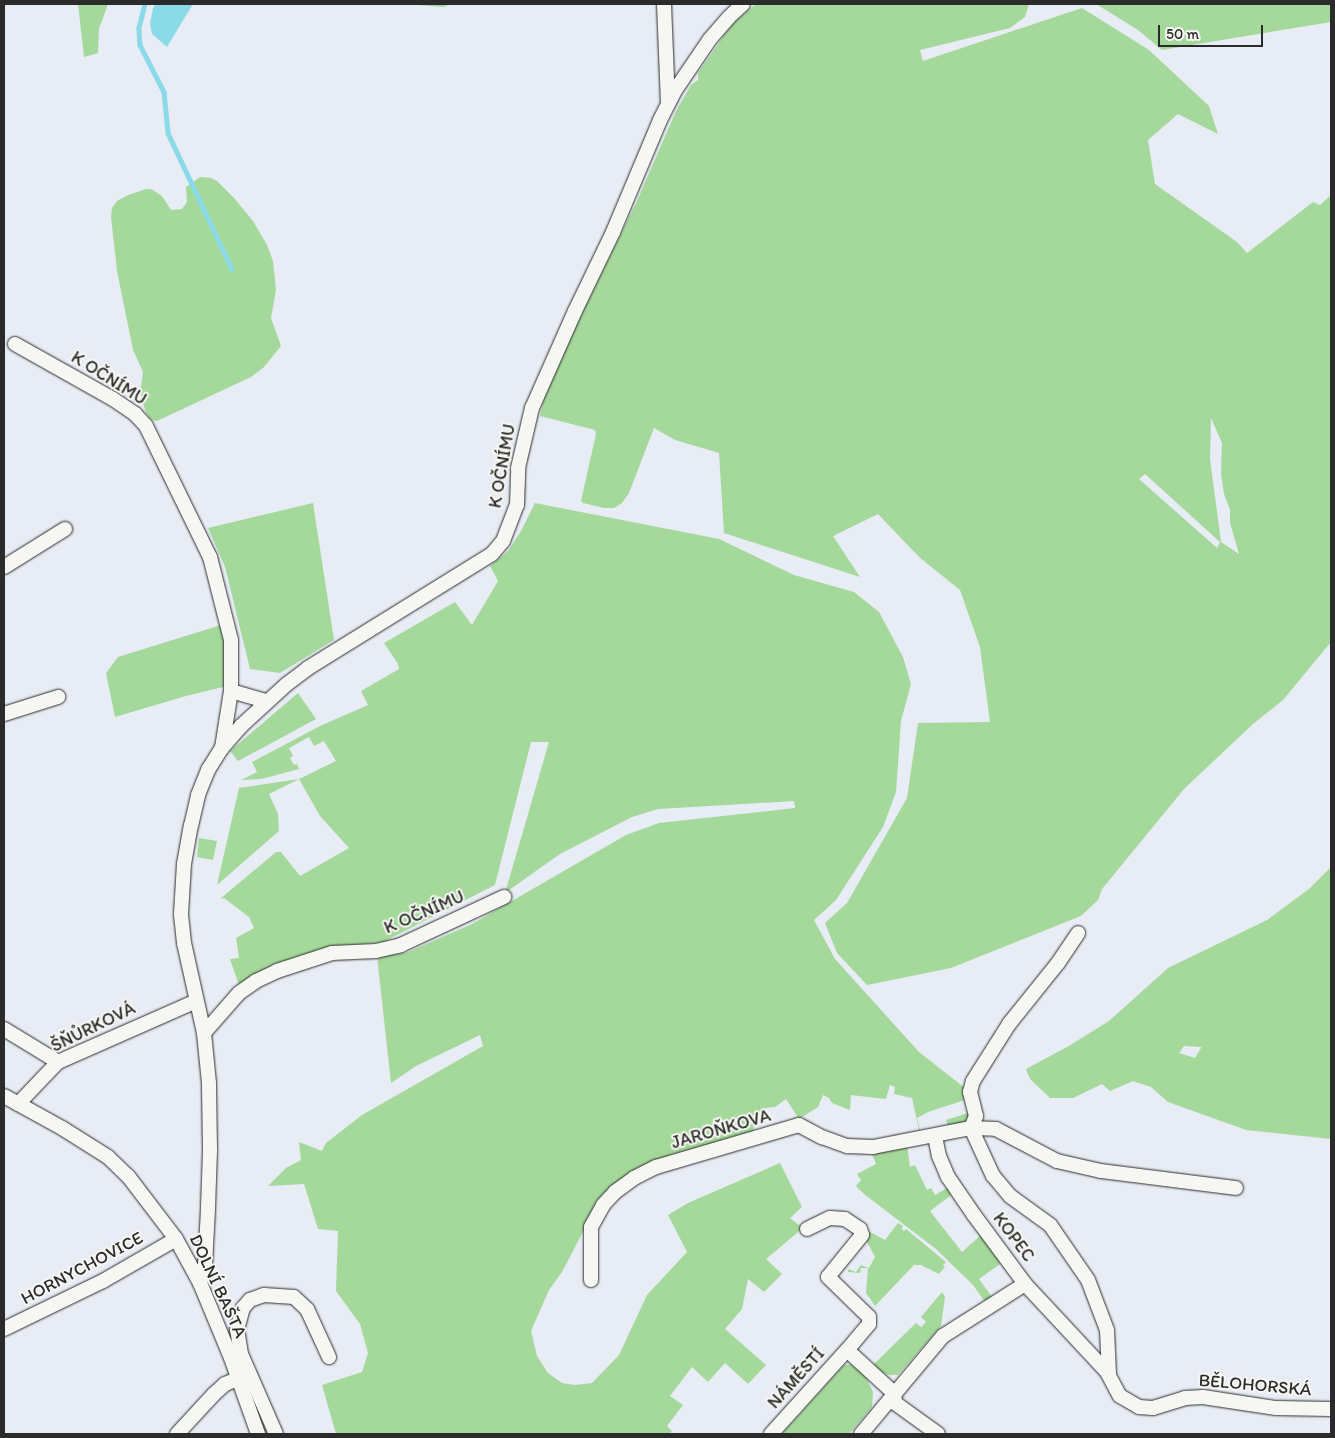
<!DOCTYPE html>
<meta charset="utf-8">
<style>
body{margin:0}
#map{position:relative;width:1335px;height:1438px;overflow:hidden;background:#e7ecf5;font-family:Itim,sans-serif}
div>[style]{position:absolute}
[style*='--x']{left:calc(var(--x)*1px);top:calc(var(--y)*1px);width:calc(var(--w)*1px);rotate:calc(var(--a)*1deg)}
.green>*{inset:0;background:#a5d99b}
.water>*{inset:0;background:#8bdae7}
.stream>*{height:4.5px;margin:-2.25px;padding:0 2.25px;transform-origin:2.25px;border-radius:2.25px;background:#8bdae7}
.roads{filter:drop-shadow(0 0 1px #2b2b2b) drop-shadow(0 0 1px #2b2b2b)}
.street>*{height:14px;margin:-7px;padding:0 7px;transform-origin:7px;border-radius:7px;background:#f6f6f2}
span{translate:-50% -50%;white-space:nowrap;text-align:center;line-height:1.15;-webkit-text-stroke:4px #f6f6f2;paint-order:stroke}
.street-label{font-size:18px;color:#2b2b2b}
.frame{position:absolute;inset:0;border:5px solid #2b2b2b;pointer-events:none}
.scale{position:absolute;left:1158px;top:25px;width:105px;height:22px;box-sizing:border-box;border:2px solid #2b2b2b;border-top:0;padding-left:6px;font-size:15px;line-height:18px;white-space:nowrap;color:#2b2b2b;-webkit-text-stroke:4px #f6f6f2;paint-order:stroke}
</style>
<div id="map">
<div class="green">
<i style="clip-path:polygon(78px 4px,108px 4px,99px 29px,98px 53px,84px 57px)"></i>
<i style="clip-path:polygon(403px 4px,450px 4px,444px 7px)"></i>
<i style="clip-path:polygon(evenodd,756px 4px,1029px 4px,1025px 17px,1010px 28px,920px 50px,923px 61px,1082px 8px,1149px 50px,1209px 106px,1218px 134px,1178px 114px,1148px 140px,1155px 184px,1237px 242px,1247px 253px,1313px 202px,1320px 205px,1331px 195px,1331px 642px,1283px 700px,1253px 724px,1184px 789px,1102px 889px,1098px 900px,1081px 916px,951px 968px,867px 985px,837px 953px,825px 923px,847px 903px,907px 798px,918px 723px,990px 722px,980px 647px,960px 590px,919px 557px,878px 514px,833px 536px,860px 577px,724px 533px,719px 453px,675px 440px,654px 428px,629px 493px,622px 503px,614px 508px,604px 508px,583px 503px,581px 501px,596px 434px,595px 430px,540px 416px,545px 394px,576px 325px,637px 201px,676px 111px,691px 85px,698px 80px,698px 73px,725px 34px,735px 21px,756px 4px,1211px 418px,1222px 443px,1221px 474px,1224px 494px,1230px 510px,1230px 523px,1239px 554px,1221px 542px,1210px 459px,1211px 418px,756px 4px,1145px 474px,1220px 542px,1217px 548px,1139px 479px,1145px 474px)"></i>
<i style="clip-path:polygon(1096px 4px,1331px 4px,1331px 22px,1162px 50px,1138px 30px)"></i>
<i style="clip-path:polygon(200px 177px,211px 178px,217px 181px,234px 198px,253px 221px,267px 245px,273px 261px,276px 290px,271px 318px,281px 346px,264px 367px,251px 377px,157px 421px,152px 420px,146px 413px,140px 393px,143px 372px,133px 350px,117px 271px,111px 217px,112px 208px,117px 201px,128px 195px,146px 189px,151px 189px,162px 196px,171px 210px,182px 209px,187px 202px,186px 187px)"></i>
<i style="clip-path:polygon(313px 503px,334px 640px,280px 673px,250px 669px,225px 567px,208px 528px)"></i>
<i style="clip-path:polygon(535px 503px,719px 539px,794px 575px,854px 592px,879px 612px,903px 657px,911px 684px,901px 721px,896px 792px,883px 827px,836px 900px,814px 920px,835px 959px,919px 1052px,970px 1092px,971px 1098px,928px 1112px,917px 1118px,921px 1134px,948px 1126px,946px 1120px,974px 1111px,973px 1123px,921px 1139px,912px 1098px,894px 1094px,895px 1087px,890px 1085px,886px 1099px,851px 1095px,850px 1110px,832px 1103px,829px 1098px,823px 1095px,818px 1107px,799px 1119px,786px 1099px,775px 1107px,766px 1108px,754px 1117px,753px 1136px,676px 1157px,598px 1203px,562px 1272px,549px 1290px,531px 1331px,537px 1356px,548px 1373px,562px 1383px,575px 1385px,592px 1383px,619px 1355px,647px 1295px,687px 1252px,668px 1215px,688px 1203px,780px 1163px,802px 1207px,790px 1218px,803px 1228px,766px 1259px,782px 1274px,764px 1292px,748px 1279px,742px 1309px,725px 1329px,766px 1365px,748px 1384px,725px 1363px,708px 1382px,692px 1367px,670px 1396px,683px 1405px,667px 1426px,672px 1431px,670px 1434px,336px 1434px,322px 1385px,362px 1372px,368px 1353px,360px 1324px,336px 1291px,338px 1231px,318px 1229px,304px 1184px,268px 1186px,286px 1168px,301px 1160px,299px 1142px,322px 1151px,326px 1143px,362px 1115px,483px 1046px,480px 1035px,416px 1066px,391px 1083px,377px 956px,406px 953px,472px 924px,626px 835px,659px 823px,795px 808px,794px 801px,658px 809px,632px 817px,560px 854px,505px 893px,549px 742px,531px 742px,495px 885px,383px 942px,327px 948px,271px 965px,239px 985px,230px 959px,239px 958px,236px 938px,254px 928px,249px 917px,224px 898px,220px 899px,276px 852px,281px 852px,300px 876px,349px 848px,320px 816px,299px 779px,269px 794px,278px 814px,279px 831px,217px 885px,239px 788px,299px 779px,336px 761px,324px 741px,314px 746px,309px 737px,289px 748px,293px 756px,290px 758px,294px 765px,297px 764px,299px 769px,261px 779px,241px 780px,257px 772px,252px 762px,320px 726px,368px 705px,361px 691px,399px 669px,398px 664px,384px 643px,455px 602px,472px 625px,498px 581px,490px 566px,508px 551px,521px 531px)"></i>
<i style="clip-path:polygon(221px 625px,224px 627px,227px 686px,186px 696px,115px 717px,106px 673px,118px 657px)"></i>
<i style="clip-path:polygon(298px 693px,316px 719px,238px 761px,230px 751px)"></i>
<i style="clip-path:polygon(199px 838px,217px 841px,213px 860px,197px 857px)"></i>
<i style="clip-path:polygon(evenodd,1331px 867px,1331px 1139px,1246px 1130px,1168px 1102px,1151px 1087px,1133px 1081px,1110px 1091px,1102px 1084px,1073px 1098px,1050px 1098px,1030px 1079px,1026px 1069px,1067px 1047px,1109px 1021px,1168px 968px,1267px 920px,1309px 889px,1331px 867px,1184px 1046px,1201px 1047px,1201px 1048px,1195px 1058px,1179px 1053px,1184px 1046px)"></i>
<i style="clip-path:polygon(907px 1145px,910px 1167px,915px 1165px,927px 1190px,931px 1188px,935px 1195px,949px 1187px,954px 1193px,930px 1211px,962px 1252px,982px 1234px,1003px 1262px,979px 1279px,992px 1297px,985px 1302px,973px 1285px,936px 1249px,864px 1194px,856px 1186px,861px 1180px,857px 1174px,876px 1164px,870px 1149px)"></i>
<i style="clip-path:polygon(898px 1223px,903px 1226px,902px 1229px,904px 1231px,906px 1229px,946px 1262px,943px 1265px,945px 1267px,939px 1274px,921px 1265px,914px 1265px,875px 1306px,866px 1293px,868px 1268px,861px 1268px,860px 1273px,848px 1272px,848px 1269px,856px 1272px,861px 1265px,869px 1268px,875px 1257px,864px 1236px,870px 1232px,885px 1240px)"></i>
<i style="clip-path:polygon(942px 1292px,945px 1297px,941px 1326px,898px 1375px,889px 1375px,877px 1370px,874px 1367px,875px 1363px,916px 1323px,921px 1327px,926px 1322px,921px 1317px)"></i>
<i style="clip-path:polygon(851px 1364px,866px 1377px,873px 1392px,872px 1407px,849px 1434px,782px 1434px,844px 1365px)"></i>
</div>
<div class="water">
<i style="clip-path:polygon(156px 4px,193px 4px,167px 47px,152px 34px,150px 24px,153px 8px)"></i>
</div>
<div class="stream">
<i style="--x:145;--y:4;--w:25;--a:104"></i>
<i style="--x:139;--y:28;--w:17;--a:87"></i>
<i style="--x:140;--y:45;--w:53;--a:62.9"></i>
<i style="--x:164;--y:92;--w:41;--a:84.4"></i>
<i style="--x:168;--y:133;--w:150;--a:64.8"></i>
</div>
<div class="roads">
<div class="street">
<i style="--x:664;--y:4;--w:99;--a:87.7"></i>
<i style="--x:15;--y:344;--w:112;--a:29.3"></i>
<i style="--x:113;--y:399;--w:27;--a:34"></i>
<i style="--x:135;--y:414;--w:16;--a:47"></i>
<i style="--x:146;--y:426;--w:146;--a:64"></i>
<i style="--x:210;--y:557;--w:86;--a:75.8"></i>
<i style="--x:231;--y:640;--w:51;--a:90"></i>
<i style="--x:231;--y:691;--w:58;--a:99"></i>
<i style="--x:4;--y:567;--w:72;--a:-31.9"></i>
<i style="--x:231;--y:691;--w:36;--a:16"></i>
<i style="--x:4;--y:714;--w:57;--a:-17.5"></i>
<i style="--x:4;--y:1029;--w:63;--a:31.4"></i>
<i style="--x:204;--y:1033;--w:53;--a:-48.8"></i>
<i style="--x:239;--y:993;--w:21;--a:-35"></i>
<i style="--x:256;--y:981;--w:23;--a:-25"></i>
<i style="--x:277;--y:971;--w:58;--a:-18.1"></i>
<i style="--x:332;--y:953;--w:44;--a:-2.6"></i>
<i style="--x:376;--y:951;--w:26;--a:-13"></i>
<i style="--x:401;--y:945;--w:114;--a:-25"></i>
<i style="--x:4;--y:1096;--w:66;--a:28.9"></i>
<i style="--x:62;--y:1128;--w:54;--a:32.2"></i>
<i style="--x:108;--y:1157;--w:28;--a:44"></i>
<i style="--x:128;--y:1176;--w:79;--a:52.7"></i>
<i style="--x:176;--y:1239;--w:50;--a:61.4"></i>
<i style="--x:200;--y:1283;--w:81;--a:67.5"></i>
<i style="--x:231;--y:1358;--w:81;--a:70.4"></i>
<i style="--x:18;--y:1104;--w:58;--a:-46.4"></i>
<i style="--x:58;--y:1062;--w:151;--a:-23.8"></i>
<i style="--x:935;--y:1136;--w:20;--a:79"></i>
<i style="--x:939;--y:1156;--w:23;--a:67"></i>
<i style="--x:948;--y:1177;--w:46;--a:55.6"></i>
<i style="--x:974;--y:1215;--w:86;--a:53.5"></i>
<i style="--x:1025;--y:1284;--w:120;--a:47"></i>
<i style="--x:1107;--y:1372;--w:27;--a:62"></i>
<i style="--x:1120;--y:1396;--w:22;--a:30"></i>
<i style="--x:1139;--y:1407;--w:14;--a:4"></i>
<i style="--x:1153;--y:1408;--w:34;--a:-17"></i>
<i style="--x:1185;--y:1398;--w:18;--a:-3"></i>
<i style="--x:1203;--y:1397;--w:74;--a:8.6"></i>
<i style="--x:1276;--y:1408;--w:55;--a:1"></i>
<i style="--x:807;--y:1229;--w:25;--a:-26"></i>
<i style="--x:830;--y:1218;--w:15;--a:4"></i>
<i style="--x:845;--y:1219;--w:18;--a:34"></i>
<i style="--x:860;--y:1229;--w:6;--a:72"></i>
<i style="--x:862;--y:1235;--w:54;--a:129"></i>
<i style="--x:828;--y:1277;--w:57;--a:44.3"></i>
<i style="--x:869;--y:1317;--w:7;--a:90"></i>
<i style="--x:869;--y:1324;--w:34;--a:130"></i>
<i style="--x:591;--y:1280;--w:53;--a:-90"></i>
<i style="--x:591;--y:1227;--w:25;--a:-61"></i>
<i style="--x:603;--y:1205;--w:18;--a:-47"></i>
<i style="--x:615;--y:1192;--w:24;--a:-36"></i>
<i style="--x:634;--y:1178;--w:25;--a:-27"></i>
<i style="--x:656;--y:1167;--w:149;--a:-16.4"></i>
<i style="--x:799;--y:1125;--w:26;--a:28"></i>
<i style="--x:822;--y:1137;--w:27;--a:20"></i>
<i style="--x:847;--y:1146;--w:26;--a:2"></i>
<i style="--x:873;--y:1147;--w:100;--a:-11"></i>
<i style="--x:971;--y:1128;--w:13;--a:-67"></i>
<i style="--x:976;--y:1116;--w:25;--a:-104"></i>
<i style="--x:970;--y:1092;--w:11;--a:-75"></i>
<i style="--x:973;--y:1081;--w:67;--a:-57.7"></i>
<i style="--x:1009;--y:1024;--w:78;--a:-51.2"></i>
<i style="--x:1058;--y:963;--w:36;--a:-56"></i>
<i style="--x:200;--y:1283;--w:18;--a:-74"></i>
<i style="--x:205;--y:1266;--w:58;--a:-87"></i>
<i style="--x:208;--y:1208;--w:58;--a:-88"></i>
<i style="--x:210;--y:1150;--w:67;--a:-90.9"></i>
<i style="--x:209;--y:1083;--w:50;--a:-95.7"></i>
<i style="--x:204;--y:1033;--w:92;--a:-102.5"></i>
<i style="--x:184;--y:943;--w:29;--a:-96"></i>
<i style="--x:181;--y:914;--w:50;--a:-86.6"></i>
<i style="--x:184;--y:864;--w:39;--a:-80"></i>
<i style="--x:191;--y:826;--w:32;--a:-77"></i>
<i style="--x:198;--y:795;--w:27;--a:-68"></i>
<i style="--x:208;--y:770;--w:26;--a:-58"></i>
<i style="--x:222;--y:748;--w:29;--a:-49"></i>
<i style="--x:241;--y:726;--w:62;--a:-42.4"></i>
<i style="--x:287;--y:684;--w:26;--a:-37"></i>
<i style="--x:308;--y:668;--w:216;--a:-31.8"></i>
<i style="--x:492;--y:554;--w:17;--a:-50"></i>
<i style="--x:503;--y:541;--w:39;--a:-69"></i>
<i style="--x:517;--y:505;--w:37;--a:-88"></i>
<i style="--x:518;--y:468;--w:62;--a:-76.9"></i>
<i style="--x:532;--y:408;--w:106;--a:-66.1"></i>
<i style="--x:575;--y:311;--w:88;--a:-64.3"></i>
<i style="--x:613;--y:232;--w:121;--a:-67.2"></i>
<i style="--x:660;--y:120;--w:35;--a:-63"></i>
<i style="--x:676;--y:89;--w:60;--a:-55.8"></i>
<i style="--x:710;--y:39;--w:29;--a:-49"></i>
<i style="--x:729;--y:17;--w:19;--a:-43"></i>
<i style="--x:4;--y:1329;--w:110;--a:-25.9"></i>
<i style="--x:103;--y:1281;--w:84;--a:-29.9"></i>
<i style="--x:1109;--y:1374;--w:44;--a:-92.6"></i>
<i style="--x:1107;--y:1330;--w:53;--a:-110.8"></i>
<i style="--x:1088;--y:1280;--w:67;--a:-124.6"></i>
<i style="--x:1050;--y:1225;--w:49;--a:-144.1"></i>
<i style="--x:1010;--y:1196;--w:26;--a:-130"></i>
<i style="--x:993;--y:1176;--w:53;--a:-114.6"></i>
<i style="--x:971;--y:1128;--w:25;--a:2"></i>
<i style="--x:996;--y:1129;--w:69;--a:27.7"></i>
<i style="--x:1057;--y:1161;--w:45;--a:12.8"></i>
<i style="--x:1101;--y:1171;--w:136;--a:7.2"></i>
<i style="--x:177;--y:1434;--w:54;--a:-47.2"></i>
<i style="--x:214;--y:1394;--w:15;--a:-42"></i>
<i style="--x:225;--y:1384;--w:16;--a:-22"></i>
<i style="--x:276;--y:1434;--w:87;--a:-113.6"></i>
<i style="--x:241;--y:1354;--w:24;--a:-99"></i>
<i style="--x:237;--y:1330;--w:23;--a:-75"></i>
<i style="--x:243;--y:1308;--w:11;--a:-49"></i>
<i style="--x:250;--y:1300;--w:15;--a:-20"></i>
<i style="--x:264;--y:1295;--w:30;--a:4"></i>
<i style="--x:294;--y:1297;--w:18;--a:43"></i>
<i style="--x:307;--y:1309;--w:53;--a:65.4"></i>
<i style="--x:771;--y:1434;--w:113;--a:-47.9"></i>
<i style="--x:847;--y:1350;--w:64;--a:42.5"></i>
<i style="--x:894;--y:1393;--w:10;--a:84"></i>
<i style="--x:895;--y:1403;--w:53;--a:35.8"></i>
<i style="--x:861;--y:1434;--w:128;--a:-50.1"></i>
<i style="--x:943;--y:1336;--w:97;--a:-32.4"></i>
</div>
</div>
<div class="street-label">
<span style="left:109px;top:378px;rotate:32deg">K OČNÍMU</span>
<span style="left:502px;top:466px;rotate:-80deg">K OČNÍMU</span>
<span style="left:424px;top:912px;rotate:-23deg">K OČNÍMU</span>
<span style="left:93px;top:1027px;rotate:-26deg">ŠŇŮRKOVÁ</span>
<span style="left:721px;top:1129px;rotate:-16deg">JAROŇKOVA</span>
<span style="left:1014px;top:1237px;rotate:53deg">KOPEC</span>
<span style="left:82px;top:1268px;rotate:-28deg">HORNYCHOVICE</span>
<span style="left:218px;top:1286px;rotate:65deg">DOLNÍ BAŠTA</span>
<span style="left:796px;top:1378px;rotate:-48deg">NÁMĚSTÍ</span>
<span style="left:1255px;top:1385px;rotate:5deg">BĚLOHORSKÁ</span>
</div>
<div class="frame"></div>
<div class="scale">50 m</div>
</div>
